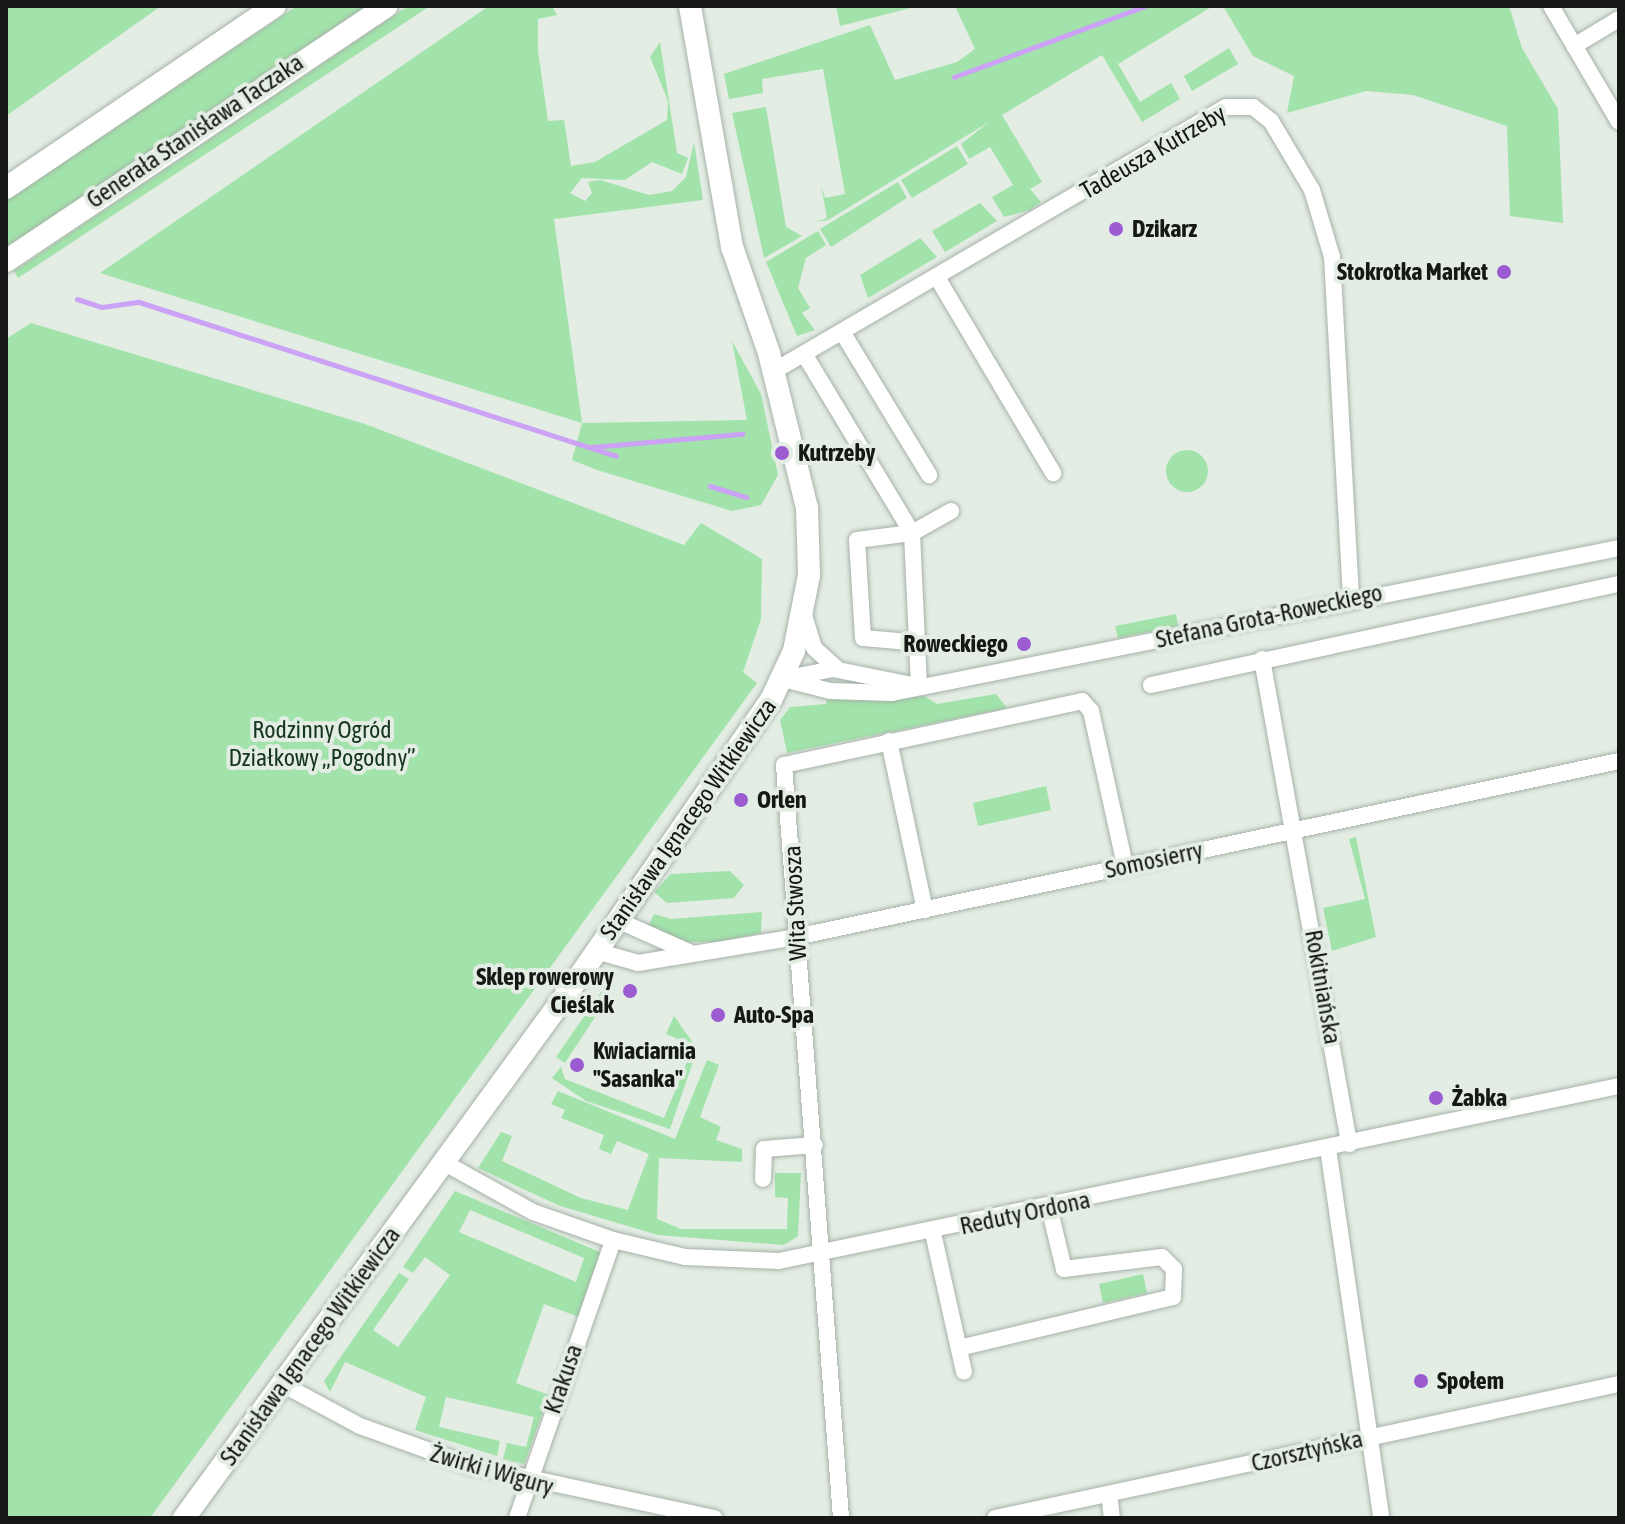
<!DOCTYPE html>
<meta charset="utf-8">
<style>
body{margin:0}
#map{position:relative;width:1625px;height:1524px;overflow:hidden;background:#e3ede4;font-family:"Asap Condensed",sans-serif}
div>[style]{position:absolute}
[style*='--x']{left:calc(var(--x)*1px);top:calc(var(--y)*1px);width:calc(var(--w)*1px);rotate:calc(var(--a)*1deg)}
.green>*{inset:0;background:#a1e3aa}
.round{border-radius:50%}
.stream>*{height:5px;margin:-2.5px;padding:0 2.5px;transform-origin:2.5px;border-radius:2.5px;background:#cba2f5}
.roads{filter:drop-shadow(0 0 2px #a7b1a8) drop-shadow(0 0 2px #a7b1a8)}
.street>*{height:16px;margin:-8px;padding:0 8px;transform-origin:8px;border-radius:8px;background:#fff}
.secondary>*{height:22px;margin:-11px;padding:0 11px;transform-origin:11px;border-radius:11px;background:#fff}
.dots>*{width:22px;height:22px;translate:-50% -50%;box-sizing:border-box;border:4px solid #e3ede4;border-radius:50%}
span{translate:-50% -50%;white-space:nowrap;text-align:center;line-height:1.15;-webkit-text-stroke:8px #e3ede4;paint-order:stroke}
.street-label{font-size:24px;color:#151815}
.poi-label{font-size:24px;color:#151815;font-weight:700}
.left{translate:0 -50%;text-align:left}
.right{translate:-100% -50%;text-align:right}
.park-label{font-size:24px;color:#15361c}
.frame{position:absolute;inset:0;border:8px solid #151815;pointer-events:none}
</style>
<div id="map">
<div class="green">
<i style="clip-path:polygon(6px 6px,161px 6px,6px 116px)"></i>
<i style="clip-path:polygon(297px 6px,371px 6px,6px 251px,6px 201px)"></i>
<i style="clip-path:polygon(408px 6px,430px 6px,18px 278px,14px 271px)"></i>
<i style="clip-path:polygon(489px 6px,552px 6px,557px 15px,538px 19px,538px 51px,548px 121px,564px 120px,571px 166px,595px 162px,667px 120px,668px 101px,650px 57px,660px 42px,677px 153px,688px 158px,682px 174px,652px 162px,625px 180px,582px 178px,570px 193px,585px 201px,592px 193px,588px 182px,600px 180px,649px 195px,672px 191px,686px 177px,694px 142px,703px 200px,554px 219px,582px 423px,747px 420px,732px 341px,761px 394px,778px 475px,761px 505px,732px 511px,597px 470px,572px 460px,582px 423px,100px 273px)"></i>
<i style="clip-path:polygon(836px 6px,918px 6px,840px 26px)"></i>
<i style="clip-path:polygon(955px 6px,1213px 6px,1118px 64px,1140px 102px,1171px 83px,1180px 99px,1142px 122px,1102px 55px,1002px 115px,1042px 182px,1030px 189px,1041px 202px,1030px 210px,1004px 217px,992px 197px,1013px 185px,990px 147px,969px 159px,961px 144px,989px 122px,828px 220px,814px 222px,827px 218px,821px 185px,825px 198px,845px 194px,823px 69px,762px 79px,763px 93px,729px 99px,724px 74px,870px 25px,895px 80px,957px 62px,975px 49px)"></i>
<i style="clip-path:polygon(1223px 6px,1509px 6px,1522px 48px,1558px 109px,1563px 223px,1510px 216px,1507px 126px,1413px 95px,1366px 91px,1287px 113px,1294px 76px,1253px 56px)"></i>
<i style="clip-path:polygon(1229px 48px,1238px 64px,1192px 91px,1184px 76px)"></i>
<i style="clip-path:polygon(766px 107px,786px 227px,802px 236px,764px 258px,732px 113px)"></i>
<i style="clip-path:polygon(957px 146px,968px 164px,912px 198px,901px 180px)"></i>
<i style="clip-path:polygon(898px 182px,907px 198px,831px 247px,820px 229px)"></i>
<i style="clip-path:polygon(980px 203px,997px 221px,945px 252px,932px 231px)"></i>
<i style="clip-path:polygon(818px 231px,826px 245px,806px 258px,798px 288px,810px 308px,802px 313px,815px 330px,797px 336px,766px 262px)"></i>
<i style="clip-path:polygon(920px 238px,937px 257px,868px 298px,860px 275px)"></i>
<i style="clip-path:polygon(31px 323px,365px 424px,684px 545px,701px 523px,762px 559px,761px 619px,743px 672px,757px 683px,150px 1518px,6px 1518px,6px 339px)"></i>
<i class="round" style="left:1166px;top:450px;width:42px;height:42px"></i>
<i style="clip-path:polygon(1176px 614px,1178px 626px,1118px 638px,1115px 626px)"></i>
<i style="clip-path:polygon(996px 694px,1007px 708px,787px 753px,780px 720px,790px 707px,826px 704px,827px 696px,880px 701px,924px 696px,937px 704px)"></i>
<i style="clip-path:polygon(1046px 786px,1051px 810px,978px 826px,973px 803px)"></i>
<i style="clip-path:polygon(1356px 837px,1376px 937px,1332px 951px,1323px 908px,1365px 899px,1349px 839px)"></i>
<i style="clip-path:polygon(730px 871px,744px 885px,734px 898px,667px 903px,654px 892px,671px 874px)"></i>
<i style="clip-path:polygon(762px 912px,761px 933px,718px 942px,684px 942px,648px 926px,654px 914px,671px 919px)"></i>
<i style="clip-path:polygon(616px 985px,565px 1063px,556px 1057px,601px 992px)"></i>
<i style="clip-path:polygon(674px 1016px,693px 1043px,695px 1056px,670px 1129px,586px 1101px,552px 1078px,561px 1067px,565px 1079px,664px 1118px,689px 1057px,689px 1044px,666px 1034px)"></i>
<i style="clip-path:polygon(707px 1060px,719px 1065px,700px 1117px,721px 1127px,716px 1140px,742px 1149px,742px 1162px,659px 1158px,657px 1219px,681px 1229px,787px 1229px,788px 1198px,775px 1197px,775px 1173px,801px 1173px,798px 1236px,784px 1245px,658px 1235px,560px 1206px,478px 1168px,501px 1132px,512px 1136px,502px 1161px,581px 1198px,628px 1210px,649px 1154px,617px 1141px,611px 1154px,599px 1149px,604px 1135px,561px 1118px,565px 1110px,551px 1104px,558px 1091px,675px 1139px)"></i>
<i style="clip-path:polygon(evenodd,455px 1191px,602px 1253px,579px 1317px,544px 1304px,516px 1383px,549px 1395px,524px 1464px,503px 1459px,507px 1443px,526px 1447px,534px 1417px,446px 1397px,439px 1427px,500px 1441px,497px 1456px,415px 1430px,426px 1397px,345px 1362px,330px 1392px,324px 1381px,399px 1273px,409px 1279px,373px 1330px,398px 1347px,450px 1275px,425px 1257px,413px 1273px,403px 1267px,455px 1191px,470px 1210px,584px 1258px,576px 1282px,459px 1232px,470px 1210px)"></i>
<i style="clip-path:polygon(1143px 1274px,1147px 1293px,1103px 1303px,1099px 1284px)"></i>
</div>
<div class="stream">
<i style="--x:954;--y:77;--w:204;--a:-20.4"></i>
<i style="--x:77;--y:299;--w:26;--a:18"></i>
<i style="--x:102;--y:307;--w:37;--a:-8"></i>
<i style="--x:139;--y:302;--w:501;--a:17.89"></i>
<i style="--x:592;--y:447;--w:151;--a:-5"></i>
<i style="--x:710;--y:486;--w:38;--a:17"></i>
</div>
<div class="roads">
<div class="street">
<i style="--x:1551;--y:6;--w:134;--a:59.6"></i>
<i style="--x:1574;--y:46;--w:52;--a:-31"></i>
<i style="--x:938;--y:279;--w:226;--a:59.3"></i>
<i style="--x:844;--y:335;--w:164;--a:58.7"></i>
<i style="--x:806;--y:357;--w:205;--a:58.9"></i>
<i style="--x:912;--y:533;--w:153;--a:87.4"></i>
<i style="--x:774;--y:371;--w:523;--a:-30.29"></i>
<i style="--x:1226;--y:107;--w:27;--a:0"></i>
<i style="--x:1253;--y:107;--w:23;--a:38"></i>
<i style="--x:1271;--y:121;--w:80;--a:59.3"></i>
<i style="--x:1312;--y:190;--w:70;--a:73.4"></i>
<i style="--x:1332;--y:257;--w:343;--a:86.8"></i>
<i style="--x:804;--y:615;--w:34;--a:73"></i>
<i style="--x:814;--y:648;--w:31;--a:42"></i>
<i style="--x:921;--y:643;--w:58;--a:-175.1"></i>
<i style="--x:863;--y:638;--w:98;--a:-93.5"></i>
<i style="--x:857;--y:540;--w:55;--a:-7.3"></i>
<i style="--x:912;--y:533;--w:45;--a:-29.4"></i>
<i style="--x:1262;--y:659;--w:493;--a:79.8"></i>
<i style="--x:783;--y:679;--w:49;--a:14.3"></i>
<i style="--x:830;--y:691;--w:62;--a:1.8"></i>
<i style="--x:892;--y:693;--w:741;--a:-11.28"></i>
<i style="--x:783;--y:679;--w:51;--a:-11.3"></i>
<i style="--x:833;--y:669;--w:86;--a:11.4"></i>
<i style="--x:1151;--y:685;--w:479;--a:-12.2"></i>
<i style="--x:889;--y:741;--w:173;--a:78"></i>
<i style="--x:617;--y:920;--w:79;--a:24"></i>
<i style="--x:596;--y:951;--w:44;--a:15.9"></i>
<i style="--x:638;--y:963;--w:160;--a:-9.3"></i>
<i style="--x:796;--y:937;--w:842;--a:-12.07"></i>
<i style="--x:1328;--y:1148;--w:374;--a:81.8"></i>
<i style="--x:443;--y:1162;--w:103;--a:29.1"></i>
<i style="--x:533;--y:1212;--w:85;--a:19.3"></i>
<i style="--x:613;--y:1240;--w:74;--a:13.3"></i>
<i style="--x:685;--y:1257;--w:94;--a:2.4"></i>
<i style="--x:779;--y:1261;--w:858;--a:-11.77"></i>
<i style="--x:763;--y:1179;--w:30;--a:-88"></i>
<i style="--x:764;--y:1149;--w:51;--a:-4.5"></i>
<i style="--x:933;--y:1233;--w:142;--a:77.4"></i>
<i style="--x:959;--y:1348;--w:220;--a:-13.4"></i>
<i style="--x:1173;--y:1297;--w:28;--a:-88"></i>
<i style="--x:1174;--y:1269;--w:17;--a:-135"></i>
<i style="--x:1162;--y:1257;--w:99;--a:173"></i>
<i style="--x:1064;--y:1269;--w:64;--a:-103.6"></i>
<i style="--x:282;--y:1384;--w:89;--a:28.3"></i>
<i style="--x:360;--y:1426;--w:116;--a:19.7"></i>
<i style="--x:469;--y:1465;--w:251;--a:12.2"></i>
<i style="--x:1109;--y:1494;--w:24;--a:83"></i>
<i style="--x:517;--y:1518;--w:294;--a:-70.9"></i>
<i style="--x:841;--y:1518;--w:755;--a:-94.33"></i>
<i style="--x:784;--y:765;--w:305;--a:-12.1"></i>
<i style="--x:1082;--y:701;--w:13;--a:48"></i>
<i style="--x:1091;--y:711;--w:159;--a:77.6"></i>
<i style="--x:995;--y:1518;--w:638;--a:-12.12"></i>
</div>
<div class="secondary">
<i style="--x:6;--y:188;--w:325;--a:-34.1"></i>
<i style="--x:6;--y:261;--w:458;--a:-33.8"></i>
<i style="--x:184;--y:1518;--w:673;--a:-53.88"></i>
<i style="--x:581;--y:974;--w:333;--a:-55.3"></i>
<i style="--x:771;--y:700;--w:54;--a:-64.9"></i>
<i style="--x:794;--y:651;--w:77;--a:-78.8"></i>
<i style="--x:809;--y:575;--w:67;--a:-91.7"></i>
<i style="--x:807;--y:508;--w:160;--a:-103.8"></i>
<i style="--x:769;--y:353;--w:112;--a:-109.2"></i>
<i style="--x:732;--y:247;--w:245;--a:-99.9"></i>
</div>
</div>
<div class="dots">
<i style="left:1116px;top:229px;background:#9b5cd2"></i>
<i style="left:1504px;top:272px;background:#9b5cd2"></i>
<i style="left:782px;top:453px;background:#9b5cd2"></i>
<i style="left:1024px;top:644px;background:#9b5cd2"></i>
<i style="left:741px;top:800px;background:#9b5cd2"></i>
<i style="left:630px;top:991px;background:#9b5cd2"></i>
<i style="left:718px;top:1015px;background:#9b5cd2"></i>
<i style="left:577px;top:1065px;background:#9b5cd2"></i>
<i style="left:1436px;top:1098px;background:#9b5cd2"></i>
<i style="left:1421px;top:1381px;background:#9b5cd2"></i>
</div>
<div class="street-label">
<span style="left:195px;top:131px;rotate:-34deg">Generała Stanisława Taczaka</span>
<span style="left:1153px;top:152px;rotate:-30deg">Tadeusza Kutrzeby</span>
<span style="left:1269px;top:616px;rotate:-12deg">Stefana Grota-Roweckiego</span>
<span style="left:688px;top:819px;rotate:-55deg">Stanisława Ignacego Witkiewicza</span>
<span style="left:1154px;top:860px;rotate:-12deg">Somosierry</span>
<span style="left:795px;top:903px;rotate:-93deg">Wita Stwosza</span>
<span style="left:1323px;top:987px;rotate:80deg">Rokitniańska</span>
<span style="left:1025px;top:1213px;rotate:-12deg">Reduty Ordona</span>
<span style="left:310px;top:1346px;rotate:-54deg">Stanisława Ignacego Witkiewicza</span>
<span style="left:563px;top:1379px;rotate:-71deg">Krakusa</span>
<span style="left:1307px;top:1451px;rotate:-13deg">Czorsztyńska</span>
<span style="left:492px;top:1470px;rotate:16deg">Żwirki i Wigury</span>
</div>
<div class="poi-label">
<span class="left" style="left:1132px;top:229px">Dzikarz</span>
<span class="right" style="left:1488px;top:272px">Stokrotka Market</span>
<span class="left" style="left:798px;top:453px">Kutrzeby</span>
<span class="right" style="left:1008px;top:644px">Roweckiego</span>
<span class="left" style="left:757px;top:800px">Orlen</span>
<span class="right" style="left:614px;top:991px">Sklep rowerowy<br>Cieślak</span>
<span class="left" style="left:734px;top:1015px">Auto-Spa</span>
<span class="left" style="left:593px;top:1065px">Kwiaciarnia<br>"Sasanka"</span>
<span class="left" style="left:1452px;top:1098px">Żabka</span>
<span class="left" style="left:1437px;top:1381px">Społem</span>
</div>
<div class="park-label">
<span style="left:322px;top:744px">Rodzinny Ogród<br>Działkowy „Pogodny”</span>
</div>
<div class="frame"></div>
</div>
